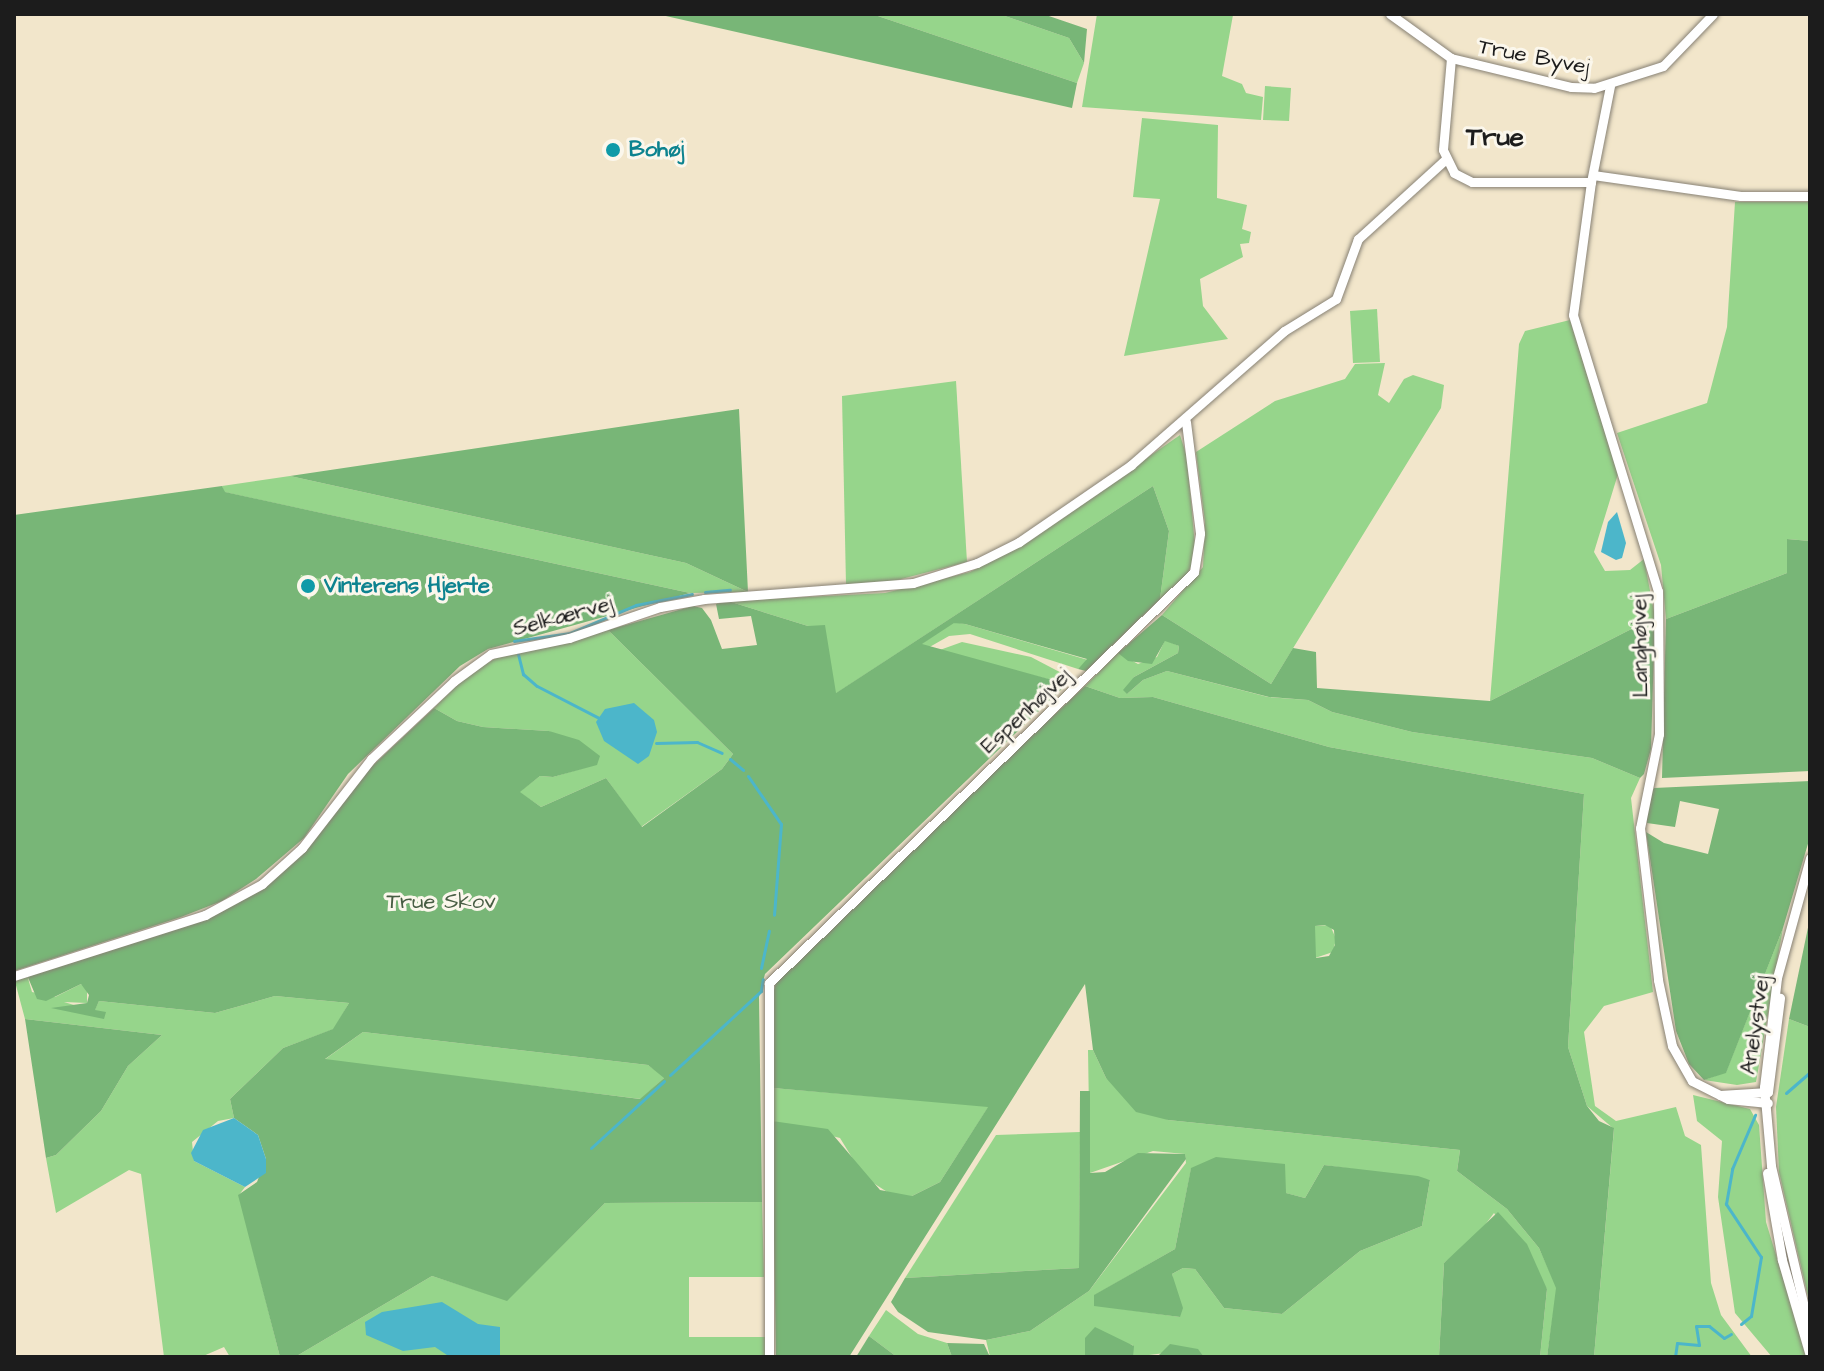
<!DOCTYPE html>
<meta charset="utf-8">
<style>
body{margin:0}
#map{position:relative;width:1824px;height:1371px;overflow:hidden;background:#f2e6cb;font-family:"Architects Daughter",sans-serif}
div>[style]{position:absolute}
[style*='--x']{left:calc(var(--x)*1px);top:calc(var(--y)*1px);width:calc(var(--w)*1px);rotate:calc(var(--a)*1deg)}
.green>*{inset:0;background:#96d58b}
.round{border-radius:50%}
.forest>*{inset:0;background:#78b677}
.water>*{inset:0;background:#4cb6ca}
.stream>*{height:3px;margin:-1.5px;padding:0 1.5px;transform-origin:1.5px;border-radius:1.5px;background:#4cb6ca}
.roads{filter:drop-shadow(0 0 2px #878174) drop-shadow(0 0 2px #878174)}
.minor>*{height:9px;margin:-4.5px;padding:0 4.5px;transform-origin:4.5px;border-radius:4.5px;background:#fff}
.dots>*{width:22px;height:22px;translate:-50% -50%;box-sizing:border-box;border:4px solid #fbf7ec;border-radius:50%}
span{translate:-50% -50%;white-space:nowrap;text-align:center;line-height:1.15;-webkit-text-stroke:6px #fbf7ec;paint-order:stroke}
.street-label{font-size:22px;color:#1c1c1c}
.culture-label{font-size:22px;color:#0d838f;font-weight:700}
.left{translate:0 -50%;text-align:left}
.park-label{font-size:22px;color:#475d43}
.quarter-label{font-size:26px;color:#1c1c1c;font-weight:700}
.frame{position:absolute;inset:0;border:16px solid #1c1c1c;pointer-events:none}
</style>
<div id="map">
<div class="green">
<i style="clip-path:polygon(872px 14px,999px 14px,1069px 38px,1084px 63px,1077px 83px)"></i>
<i style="clip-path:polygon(1097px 14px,1276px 14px,1233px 15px,1222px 76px,1242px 84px,1246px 93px,1263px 97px,1261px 120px,1082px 107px)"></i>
<i style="clip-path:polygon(1265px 86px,1291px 88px,1289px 121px,1263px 120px)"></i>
<i style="clip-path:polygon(1142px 118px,1218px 125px,1217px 198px,1247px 205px,1242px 229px,1251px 232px,1249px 243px,1240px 244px,1243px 257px,1200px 279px,1203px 306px,1228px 339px,1124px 356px,1160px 199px,1133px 197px)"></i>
<i style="clip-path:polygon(1735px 202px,1810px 202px,1810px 541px,1787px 539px,1787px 573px,1666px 619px,1661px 565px,1617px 433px,1707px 403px,1727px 327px)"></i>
<i style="clip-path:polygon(1377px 309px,1380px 362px,1353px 363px,1350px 311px)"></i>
<i style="clip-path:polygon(1570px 320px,1618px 474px,1594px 552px,1605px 571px,1630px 570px,1644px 559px,1655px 617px,1490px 701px,1519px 344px,1525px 331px)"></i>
<i style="clip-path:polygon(1385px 363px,1378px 395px,1389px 403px,1404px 379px,1413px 375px,1444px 385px,1441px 408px,1271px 684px,1162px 615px,1203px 567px,1205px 522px,1196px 452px,1275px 401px,1345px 379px,1355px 364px)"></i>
<i style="clip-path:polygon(956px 381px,967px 562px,882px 584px,846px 584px,842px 396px)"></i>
<i style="clip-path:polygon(1180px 435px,1187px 457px,1196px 557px,1187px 574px,1160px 599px,1169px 531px,1153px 486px,835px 694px,824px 626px,808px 626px,728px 601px,885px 593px,970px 572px,1019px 547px)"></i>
<i style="clip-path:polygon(290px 476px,686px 563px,748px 592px,690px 593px,224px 492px,222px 486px)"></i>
<i class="round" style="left:297px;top:573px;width:24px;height:24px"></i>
<i style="clip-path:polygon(954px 622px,965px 624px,1088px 660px,1078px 669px,970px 634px,949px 636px,926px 649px,921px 644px)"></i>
<i style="clip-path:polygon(608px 630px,733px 754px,722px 769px,641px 827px,606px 778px,541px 807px,519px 792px,540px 776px,553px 777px,597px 764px,549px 731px,483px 727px,457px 721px,434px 708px,468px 674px,500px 656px)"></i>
<i style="clip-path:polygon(1165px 640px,1179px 646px,1178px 653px,1134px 677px,1127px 694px,1143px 680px,1167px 671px,1268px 697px,1308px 700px,1332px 712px,1412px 732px,1592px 758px,1640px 778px,1631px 798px,1653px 992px,1604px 1006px,1584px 1032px,1595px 1106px,1616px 1121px,1676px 1107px,1685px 1136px,1701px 1145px,1711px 1283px,1721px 1315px,1752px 1357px,1594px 1357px,1614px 1129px,1587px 1106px,1568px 1047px,1584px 794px,1329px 747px,1153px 697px,1120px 698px,1085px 686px,1118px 653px,1138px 664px,1157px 657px)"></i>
<i style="clip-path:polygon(962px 642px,1031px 657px,1073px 679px,1067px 684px,937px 651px)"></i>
<i style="clip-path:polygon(1330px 925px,1336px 939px,1333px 952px,1315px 958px,1315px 926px)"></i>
<i style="clip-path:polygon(1783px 928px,1756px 1082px,1737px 1085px,1704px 1080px,1726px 1072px)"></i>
<i style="clip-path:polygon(27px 975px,32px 992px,55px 997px,81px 984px,87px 988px,87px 1003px,64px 1002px,94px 1011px,99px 1001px,215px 1013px,275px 996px,349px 1003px,334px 1029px,283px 1048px,230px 1099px,234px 1118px,218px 1121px,192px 1142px,194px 1161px,245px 1187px,239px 1195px,280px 1357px,230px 1357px,224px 1347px,201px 1357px,164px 1357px,141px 1174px,129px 1170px,56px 1213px,46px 1158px,56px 1155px,101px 1111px,128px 1066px,162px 1035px,25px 1019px,14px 978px)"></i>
<i style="clip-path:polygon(1789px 1019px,1810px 1027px,1810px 1305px,1779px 1172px,1776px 1107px)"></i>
<i style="clip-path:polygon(363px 1032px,648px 1065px,665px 1077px,641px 1099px,324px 1060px)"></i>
<i style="clip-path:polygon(evenodd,1088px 1050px,1093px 1050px,1106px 1078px,1168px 1120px,1460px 1150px,1457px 1171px,1507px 1209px,1539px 1248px,1557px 1288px,1547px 1357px,1540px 1357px,1547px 1289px,1494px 1213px,1476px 1237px,1444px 1263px,1439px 1357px,1204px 1357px,1197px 1349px,1133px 1357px,1133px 1345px,1085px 1338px,1085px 1357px,990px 1357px,986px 1340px,1030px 1331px,1089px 1291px,1186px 1163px,1185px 1154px,1153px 1151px,1090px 1173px,1088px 1050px,1324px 1165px,1430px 1180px,1422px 1226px,1360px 1251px,1282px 1314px,1224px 1308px,1195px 1269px,1183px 1268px,1172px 1274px,1180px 1317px,1094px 1305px,1095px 1295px,1175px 1249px,1191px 1169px,1305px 1198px,1324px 1165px)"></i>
<i style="clip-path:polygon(773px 1088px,989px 1106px,940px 1182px,912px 1196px,895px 1197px,864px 1177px,840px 1138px,772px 1121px)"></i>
<i style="clip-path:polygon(1693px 1095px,1750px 1109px,1759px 1125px,1766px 1222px,1807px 1357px,1772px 1357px,1735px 1313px,1718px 1197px,1722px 1141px,1697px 1121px)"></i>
<i style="clip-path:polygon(1080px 1132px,1079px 1268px,905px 1278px,996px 1135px)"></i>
<i style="clip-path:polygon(762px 1202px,764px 1277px,689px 1277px,689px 1337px,765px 1337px,765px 1357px,295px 1357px,432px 1276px,507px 1300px,605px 1203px)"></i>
<i style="clip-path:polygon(886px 1310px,918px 1334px,947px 1343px,952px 1357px,897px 1357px,869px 1336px)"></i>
</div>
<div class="forest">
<i style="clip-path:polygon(657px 14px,872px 14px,1077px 83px,1072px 108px)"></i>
<i style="clip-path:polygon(999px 14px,1043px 14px,1087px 29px,1084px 63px,1069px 38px)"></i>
<i style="clip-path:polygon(739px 409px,748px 592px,686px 563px,290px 476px)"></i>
<i style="clip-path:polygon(evenodd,222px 486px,225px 492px,690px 593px,488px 649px,460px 666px,348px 774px,304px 838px,256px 879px,222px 901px,181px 917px,14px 971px,14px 515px,222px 486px,301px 575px,321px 579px,309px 600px,298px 588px,301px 575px)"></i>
<i style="clip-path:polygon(evenodd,1153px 486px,1169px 531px,1160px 599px,1086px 671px,1078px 669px,1087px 659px,965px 624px,954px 623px,922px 644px,1067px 684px,765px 974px,759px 997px,762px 1202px,605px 1203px,507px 1301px,432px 1276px,295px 1357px,280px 1357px,238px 1195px,257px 1182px,266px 1159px,258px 1135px,234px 1118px,230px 1099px,283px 1048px,333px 1029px,349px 1003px,275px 996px,215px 1013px,99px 1001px,95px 1010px,106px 1012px,104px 1019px,51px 1008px,87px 1003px,89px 995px,81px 984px,46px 1001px,37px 999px,27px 975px,200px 920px,240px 901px,266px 883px,367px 771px,434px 708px,457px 721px,483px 727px,549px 731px,579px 740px,600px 756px,597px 765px,553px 777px,540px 776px,520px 792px,541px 807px,606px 778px,642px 827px,722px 769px,733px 754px,608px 630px,693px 606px,702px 608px,711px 620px,722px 649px,757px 645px,751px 616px,719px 619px,716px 604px,728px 601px,808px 626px,825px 625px,836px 693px,1153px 486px,363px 1032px,648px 1065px,664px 1078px,640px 1099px,325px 1059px,363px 1032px)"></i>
<i style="clip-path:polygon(1787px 539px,1810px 541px,1810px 771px,1662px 778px,1666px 619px,1787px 573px)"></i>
<i style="clip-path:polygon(1162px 615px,1271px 684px,1293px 648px,1316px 652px,1317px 688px,1490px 701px,1655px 617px,1651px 749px,1644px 774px,1640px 778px,1592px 758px,1412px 732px,1332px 712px,1308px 700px,1269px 697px,1167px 671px,1143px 680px,1127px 694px,1123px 690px,1134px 677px,1178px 653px,1179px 646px,1165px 641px,1152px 664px,1128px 661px,1118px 653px)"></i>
<i style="clip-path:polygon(evenodd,1085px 686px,1120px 698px,1153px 697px,1329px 747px,1584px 794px,1568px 1047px,1587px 1106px,1599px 1121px,1614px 1128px,1594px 1357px,1547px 1357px,1556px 1288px,1539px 1248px,1507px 1209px,1457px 1171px,1460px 1150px,1168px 1120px,1136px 1112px,1106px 1078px,1093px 1050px,1085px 984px,849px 1357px,776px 1357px,772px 1121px,828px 1129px,880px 1190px,912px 1196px,940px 1182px,988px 1107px,773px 1088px,773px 994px,778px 975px,1085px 686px,1325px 925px,1334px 930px,1335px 945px,1329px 956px,1316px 958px,1315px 926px,1325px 925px)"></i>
<i style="clip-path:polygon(1810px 781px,1810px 837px,1783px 928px,1726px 1073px,1704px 1080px,1689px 1064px,1676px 1031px,1646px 832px,1664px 843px,1708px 854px,1719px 809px,1680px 801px,1675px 827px,1647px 823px,1645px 804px,1654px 788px)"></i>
<i style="clip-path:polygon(1810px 918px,1810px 1027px,1789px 1019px)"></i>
<i style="clip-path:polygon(25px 1019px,162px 1035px,128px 1066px,101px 1111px,56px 1155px,46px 1158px)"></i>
<i style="clip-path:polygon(1080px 1091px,1090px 1091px,1090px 1173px,1105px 1172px,1138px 1153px,1185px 1154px,1186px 1159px,1089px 1291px,1030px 1331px,986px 1340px,928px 1332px,898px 1312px,891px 1302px,905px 1278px,1079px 1268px)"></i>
<i style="clip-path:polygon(1216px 1157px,1285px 1164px,1286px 1193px,1305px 1198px,1324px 1165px,1418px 1176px,1430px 1180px,1422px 1226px,1360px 1251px,1282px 1314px,1224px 1308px,1195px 1269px,1183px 1268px,1172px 1274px,1183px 1308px,1180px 1317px,1094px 1306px,1094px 1295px,1175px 1249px,1191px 1168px)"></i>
<i style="clip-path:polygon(1498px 1212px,1527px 1244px,1547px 1289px,1540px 1357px,1439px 1357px,1444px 1263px)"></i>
<i style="clip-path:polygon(1095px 1327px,1134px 1346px,1133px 1357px,1085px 1357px,1085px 1338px)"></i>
<i style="clip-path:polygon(869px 1336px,897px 1357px,856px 1357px)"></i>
<i style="clip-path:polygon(947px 1343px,984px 1344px,990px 1357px,952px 1357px)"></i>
<i style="clip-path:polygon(1170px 1344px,1198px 1349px,1204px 1357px,1157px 1357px)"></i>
</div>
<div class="water">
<i style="clip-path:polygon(1617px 512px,1626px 543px,1622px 558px,1616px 560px,1601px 552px,1608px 522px)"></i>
<i style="clip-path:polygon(634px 703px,654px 720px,657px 732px,649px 756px,638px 764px,604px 741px,596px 722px,605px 709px)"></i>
<i style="clip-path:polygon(234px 1118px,258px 1135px,266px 1159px,266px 1173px,245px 1187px,194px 1161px,191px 1153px,203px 1130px)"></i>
<i style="clip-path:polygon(442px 1302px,478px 1324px,500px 1327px,500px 1357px,450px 1357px,435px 1347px,403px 1351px,366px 1335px,365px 1322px,382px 1312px)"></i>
</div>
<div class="stream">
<i style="--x:705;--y:592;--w:25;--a:-5"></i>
<i style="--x:514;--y:641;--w:57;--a:-8.1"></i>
<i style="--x:570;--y:633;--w:72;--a:-23"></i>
<i style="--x:636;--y:605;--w:57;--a:-11.1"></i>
<i style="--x:518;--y:654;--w:21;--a:76"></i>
<i style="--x:523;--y:674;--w:18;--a:41"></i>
<i style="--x:537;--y:686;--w:70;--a:27.3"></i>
<i style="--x:656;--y:743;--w:41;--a:-1.4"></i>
<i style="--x:697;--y:742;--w:27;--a:24"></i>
<i style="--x:730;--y:759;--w:17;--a:40"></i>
<i style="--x:748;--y:776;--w:58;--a:55.5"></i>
<i style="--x:781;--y:824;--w:91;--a:94.4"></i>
<i style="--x:761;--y:968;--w:38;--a:-78"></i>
<i style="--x:670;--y:1075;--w:124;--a:-42.7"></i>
<i style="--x:761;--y:991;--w:12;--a:-81"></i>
<i style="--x:1786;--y:1093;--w:32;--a:-41"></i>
<i style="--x:591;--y:1148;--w:99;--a:-42.5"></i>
<i style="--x:1741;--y:1324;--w:13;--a:-39"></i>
<i style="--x:1751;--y:1316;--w:60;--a:-80.4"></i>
<i style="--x:1761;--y:1257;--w:64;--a:-123.4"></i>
<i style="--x:1726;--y:1204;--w:36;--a:-80"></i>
<i style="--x:1732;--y:1169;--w:59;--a:-66.9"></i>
<i style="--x:1675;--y:1357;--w:14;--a:-82"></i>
<i style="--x:1677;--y:1343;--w:22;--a:5"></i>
<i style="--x:1699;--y:1345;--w:19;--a:-99"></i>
<i style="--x:1696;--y:1326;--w:13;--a:0"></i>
<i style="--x:1709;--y:1326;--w:19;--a:39"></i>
<i style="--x:1724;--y:1338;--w:8;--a:-30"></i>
</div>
<div class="roads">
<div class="minor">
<i style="--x:1390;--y:14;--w:75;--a:35.8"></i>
<i style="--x:1451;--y:58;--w:123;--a:13.6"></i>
<i style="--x:1571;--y:87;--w:23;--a:2"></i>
<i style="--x:1594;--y:88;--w:72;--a:-17.7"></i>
<i style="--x:1663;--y:66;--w:72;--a:-46.1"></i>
<i style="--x:1451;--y:58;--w:92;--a:95"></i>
<i style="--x:1443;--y:150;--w:25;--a:64"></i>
<i style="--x:1454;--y:173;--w:20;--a:27"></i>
<i style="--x:1472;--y:182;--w:119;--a:0"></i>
<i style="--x:1591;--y:182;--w:98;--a:-78.8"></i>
<i style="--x:1593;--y:175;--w:149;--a:8.1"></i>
<i style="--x:1741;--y:196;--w:69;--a:0"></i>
<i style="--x:1591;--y:182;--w:134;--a:97.7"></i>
<i style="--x:1573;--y:315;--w:289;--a:72.9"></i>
<i style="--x:1658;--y:591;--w:143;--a:89.6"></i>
<i style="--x:1659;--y:734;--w:96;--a:101.4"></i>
<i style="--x:1640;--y:828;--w:153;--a:83.2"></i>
<i style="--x:1658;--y:980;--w:67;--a:78"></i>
<i style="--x:1672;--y:1046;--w:40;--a:60.3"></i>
<i style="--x:1692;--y:1081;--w:40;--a:26.6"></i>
<i style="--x:1728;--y:1099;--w:40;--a:5.7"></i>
<i style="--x:1810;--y:858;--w:124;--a:105.4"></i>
<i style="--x:1777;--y:978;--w:110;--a:96.8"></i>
<i style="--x:1764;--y:1087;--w:79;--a:84.9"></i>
<i style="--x:1771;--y:1166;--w:171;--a:76.8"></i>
<i style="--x:14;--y:976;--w:201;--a:-17.7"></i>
<i style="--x:205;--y:915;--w:65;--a:-28.5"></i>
<i style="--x:262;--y:884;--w:54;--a:-42"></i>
<i style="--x:302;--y:848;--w:113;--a:-52.2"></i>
<i style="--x:371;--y:759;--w:114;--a:-43.2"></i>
<i style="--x:454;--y:681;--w:46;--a:-36.1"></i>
<i style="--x:491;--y:654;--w:80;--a:-11.6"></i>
<i style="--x:569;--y:638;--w:96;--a:-18.8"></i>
<i style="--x:660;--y:607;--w:45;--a:-10.3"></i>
<i style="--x:704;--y:599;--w:210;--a:-4.4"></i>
<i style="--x:913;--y:583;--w:67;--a:-17.4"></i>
<i style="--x:977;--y:563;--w:47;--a:-26.6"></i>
<i style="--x:1019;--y:542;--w:136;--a:-34.5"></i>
<i style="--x:1131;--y:465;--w:203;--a:-41.2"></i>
<i style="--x:1284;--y:331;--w:61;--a:-31.6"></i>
<i style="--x:1336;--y:299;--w:64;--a:-69.9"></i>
<i style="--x:1358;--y:239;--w:119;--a:-42.3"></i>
<i style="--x:1768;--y:1092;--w:95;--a:-82.7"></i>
<i style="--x:1720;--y:1095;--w:48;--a:-3.6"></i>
<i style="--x:1767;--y:1173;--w:88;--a:80.2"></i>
<i style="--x:1782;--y:1260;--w:100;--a:73.7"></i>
<i style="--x:769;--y:1357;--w:374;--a:-90"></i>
<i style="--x:769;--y:983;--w:591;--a:-44.04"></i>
<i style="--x:1194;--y:572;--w:39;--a:-81"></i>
<i style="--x:1200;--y:533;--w:112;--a:-97.2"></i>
</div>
</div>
<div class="dots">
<i style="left:613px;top:150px;background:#0f9aa8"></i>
<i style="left:308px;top:586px;background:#0f9aa8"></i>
</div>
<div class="street-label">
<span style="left:1534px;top:57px;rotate:11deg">True Byvej</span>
<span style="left:563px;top:616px;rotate:-15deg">Selkærvej</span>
<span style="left:1640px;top:646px;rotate:-91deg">Langhøjvej</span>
<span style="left:1026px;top:711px;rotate:-43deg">Espenhøjvej</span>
<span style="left:1755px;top:1025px;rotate:-82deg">Anelystvej</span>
</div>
<div class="culture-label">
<span class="left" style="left:629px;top:150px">Bohøj</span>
<span class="left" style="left:324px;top:586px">Vinterens Hjerte</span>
</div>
<div class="park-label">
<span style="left:441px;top:902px">True Skov</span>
</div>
<div class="quarter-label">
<span style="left:1495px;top:138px">True</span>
</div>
<div class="frame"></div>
</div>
